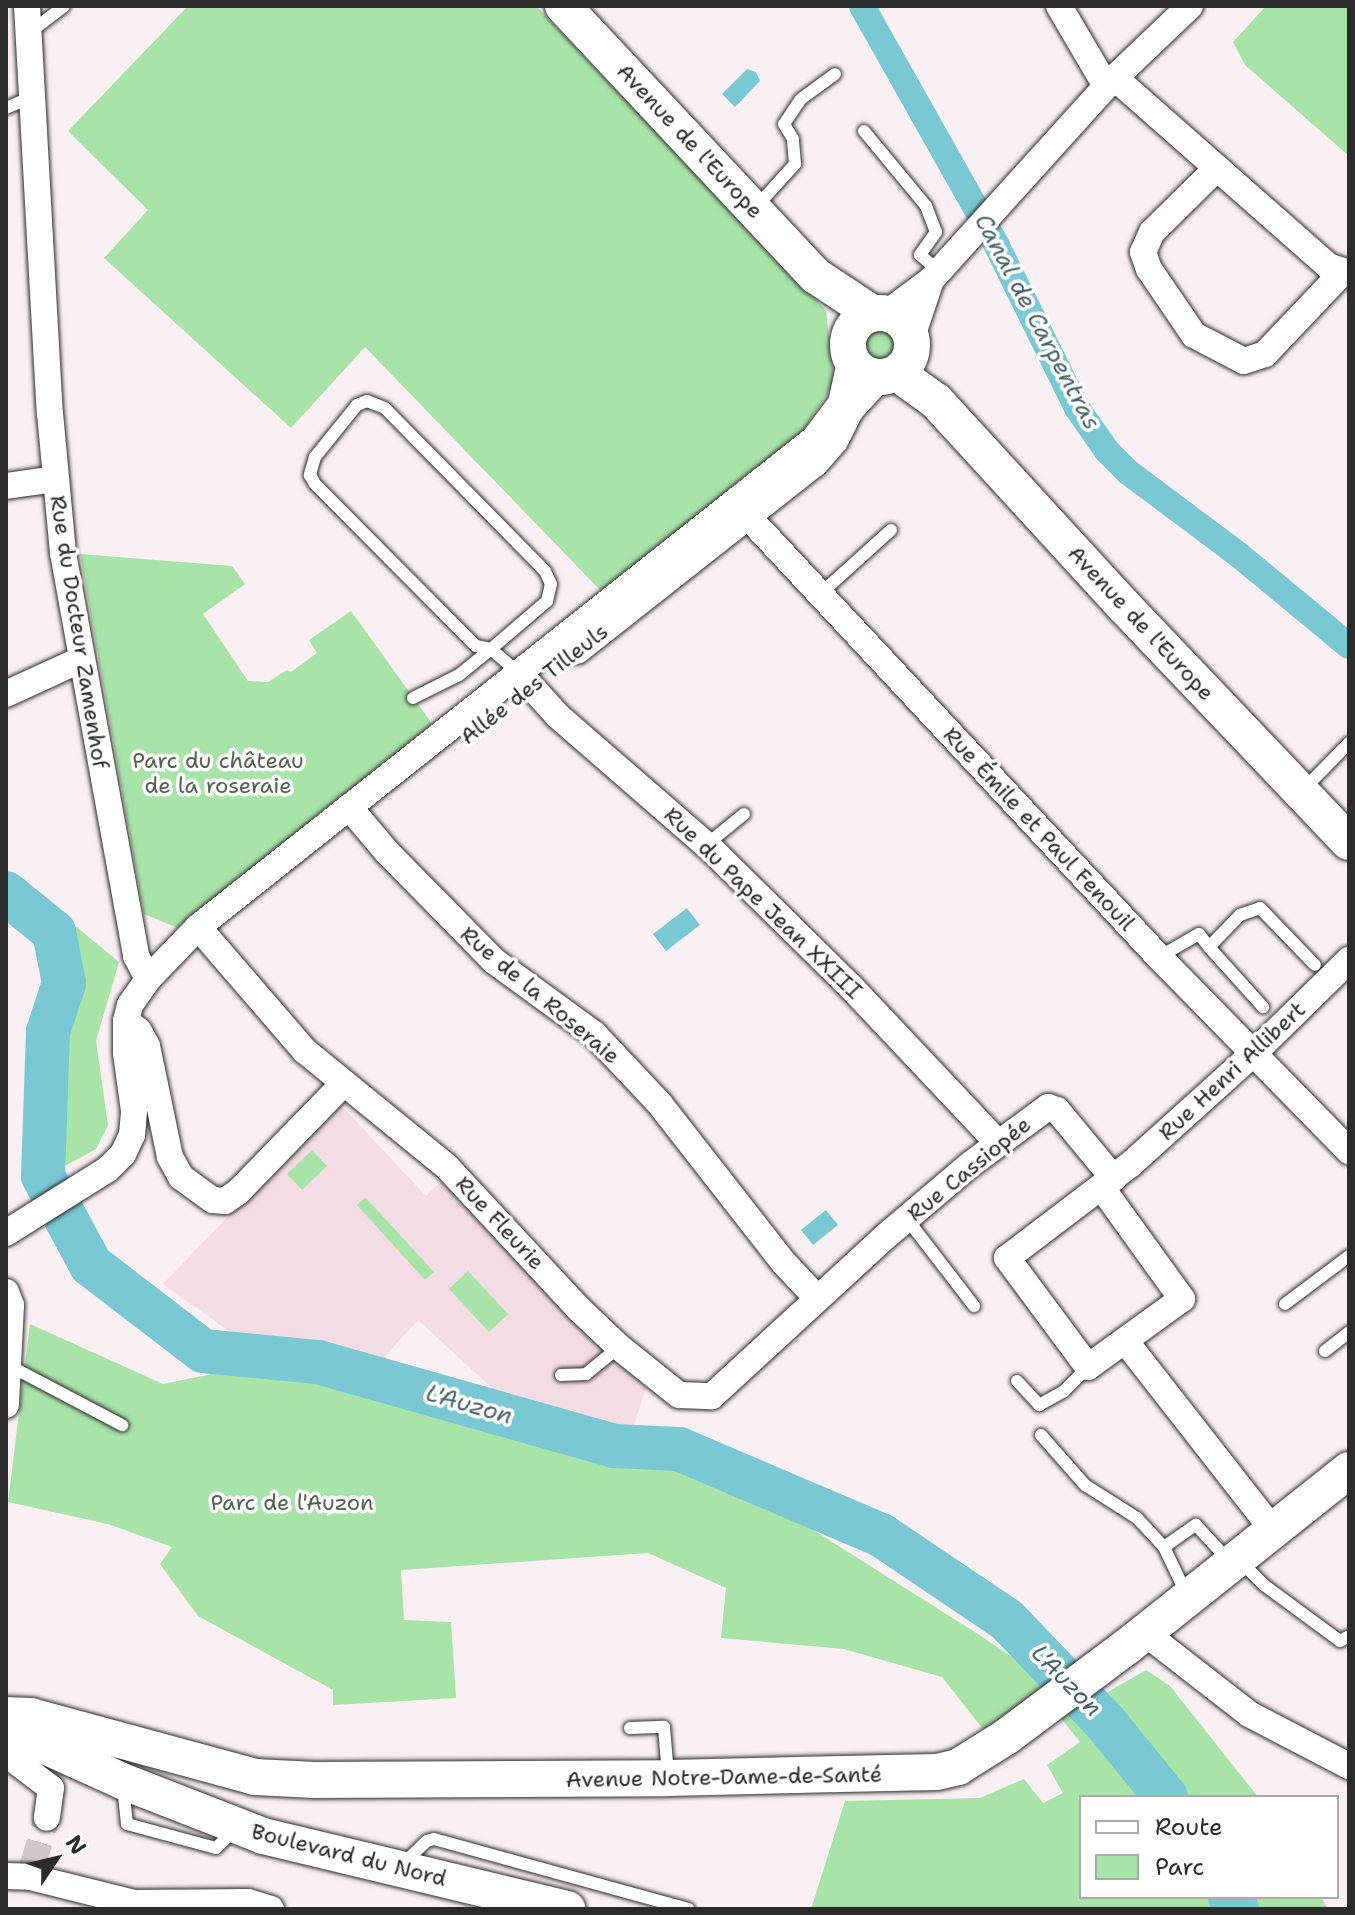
<!DOCTYPE html>
<meta charset="utf-8">
<style>
body{margin:0}
#map{position:relative;width:1355px;height:1915px;overflow:hidden;background:#faeff3;font-family:"Shantell Sans",sans-serif}
div>[style]{position:absolute}
[style*='--x']{left:calc(var(--x)*1px);top:calc(var(--y)*1px);width:calc(var(--w)*1px);rotate:calc(var(--a)*1deg)}
.built>*{inset:0;background:#f4dce5}
.green>*{inset:0;background:#a8e3a8}
.round{border-radius:50%}
.water>*{inset:0;background:#79c8d4}
.canal>*{height:26px;margin:-13px;padding:0 13px;transform-origin:13px;border-radius:13px;background:#79c8d4}
.river>*{height:44px;margin:-22px;padding:0 22px;transform-origin:22px;border-radius:22px;background:#79c8d4}
.street-tunnel>*{height:26px;margin-top:-13px;transform-origin:0;background:repeating-linear-gradient(90deg,#d1c8cb 0 26px,transparent 0 39px)}
.roads{filter:drop-shadow(0 0 2px #2b2b2b) drop-shadow(0 0 2px #2b2b2b)}
.lane>*{height:12px;margin:-6px;padding:0 6px;transform-origin:6px;border-radius:6px;background:#fff}
.street>*{height:26px;margin:-13px;padding:0 13px;transform-origin:13px;border-radius:13px;background:#fff}
.secondary>*{height:36px;margin:-18px;padding:0 18px;transform-origin:18px;border-radius:18px;background:#fff}
.secondary>.ring{margin:-18px;padding:0;box-sizing:content-box;background:none;border:36px solid #fff;border-radius:50%}
span{translate:-50% -50%;white-space:nowrap;text-align:center;line-height:1.15;-webkit-text-stroke:7px #fff;paint-order:stroke}
.street-label{font-size:22px;color:#2b2b2b}
.park-label{font-size:22px;color:#506250}
.water-label{font-size:24px;color:#466266;font-style:italic}
.frame{position:absolute;inset:0;border:8px solid #2b2b2b;pointer-events:none}
.legend{position:absolute;left:1079px;top:1795px;width:260px;height:104px;box-sizing:border-box;background:#fff;border:2px solid #aaa;margin:0;padding:10px 14px;list-style:none;font-size:24px;color:#2b2b2b}
.legend li{display:flex;align-items:center;gap:16px;height:40px}
.legend b{width:40px;border:2px solid #aaa}
.north{position:absolute;left:16px;top:1819px;width:80px;height:80px;-webkit-text-stroke:6px #fff;paint-order:stroke;rotate:55deg;font-size:22px;font-weight:700;line-height:32px;text-align:center;color:#2b2b2b}
.north::after{content:'';display:block;margin:auto;width:28px;height:36px;background:#2b2b2b;clip-path:polygon(50% 0,100% 100%,50% 72%,0 100%)}
</style>
<div id="map">
<div class="built">
<i style="clip-path:polygon(338px 1102px,426px 1196px,442px 1180px,646px 1388px,632px 1431px,508px 1403px,418px 1320px,375px 1367px,240px 1339px,163px 1284px)"></i>
</div>
<div class="green">
<i style="clip-path:polygon(188px 6px,536px 6px,826px 310px,834px 383px,803px 431px,602px 592px,365px 347px,291px 428px,104px 258px,148px 210px,68px 131px)"></i>
<i style="clip-path:polygon(1266px 6px,1349px 6px,1349px 156px,1245px 65px,1233px 42px)"></i>
<i class="round" style="left:864px;top:330px;width:32px;height:32px"></i>
<i style="clip-path:polygon(80px 554px,232px 566px,245px 584px,203px 614px,248px 681px,268px 682px,287px 670px,291px 672px,317px 653px,309px 640px,351px 611px,433px 725px,178px 928px,144px 914px)"></i>
<i style="clip-path:polygon(6px 869px,119px 962px,96px 1041px,108px 1125px,96px 1149px,52px 1173px,56px 1037px,74px 980px,61px 928px,6px 882px)"></i>
<i style="clip-path:polygon(312px 1150px,327px 1166px,302px 1190px,287px 1174px)"></i>
<i style="clip-path:polygon(365px 1197px,434px 1272px,425px 1280px,357px 1205px)"></i>
<i style="clip-path:polygon(468px 1271px,508px 1314px,489px 1332px,449px 1289px)"></i>
<i style="clip-path:polygon(30px 1324px,163px 1384px,226px 1371px,365px 1380px,547px 1446px,729px 1477px,978px 1634px,1088px 1708px,1089px 1703px,1146px 1670px,1170px 1686px,1258px 1797px,1081px 1797px,1081px 1897px,1321px 1897px,1328px 1909px,811px 1909px,845px 1801px,980px 1798px,1024px 1779px,1043px 1803px,1063px 1793px,1047px 1765px,1080px 1742px,1041px 1693px,986px 1733px,942px 1677px,844px 1649px,721px 1638px,726px 1588px,648px 1553px,401px 1570px,404px 1620px,451px 1622px,456px 1698px,333px 1705px,333px 1690px,198px 1616px,160px 1564px,172px 1547px,108px 1524px,8px 1502px)"></i>
</div>
<div class="water">
<i style="clip-path:polygon(747px 69px,756px 72px,760px 81px,735px 107px,722px 94px)"></i>
<i style="clip-path:polygon(687px 908px,700px 925px,666px 951px,653px 934px)"></i>
<i style="clip-path:polygon(826px 1210px,838px 1225px,813px 1245px,801px 1230px)"></i>
</div>
<div class="canal">
<i style="--x:862;--y:6;--w:275;--a:60.6"></i>
<i style="--x:997;--y:246;--w:181;--a:63.7"></i>
<i style="--x:1077;--y:408;--w:52;--a:55.1"></i>
<i style="--x:1107;--y:451;--w:30;--a:45"></i>
<i style="--x:1128;--y:472;--w:139;--a:36.8"></i>
<i style="--x:1239;--y:555;--w:143;--a:39.6"></i>
</div>
<div class="river">
<i style="--x:6;--y:893;--w:62;--a:39.1"></i>
<i style="--x:54;--y:932;--w:52;--a:78.9"></i>
<i style="--x:64;--y:983;--w:52;--a:108.1"></i>
<i style="--x:48;--y:1032;--w:144;--a:92"></i>
<i style="--x:43;--y:1176;--w:101;--a:61.7"></i>
<i style="--x:91;--y:1265;--w:141;--a:37.5"></i>
<i style="--x:203;--y:1351;--w:116;--a:5.5"></i>
<i style="--x:318;--y:1362;--w:308;--a:15.8"></i>
<i style="--x:614;--y:1446;--w:65;--a:2.6"></i>
<i style="--x:679;--y:1449;--w:220;--a:23.1"></i>
<i style="--x:881;--y:1535;--w:152;--a:34"></i>
<i style="--x:1007;--y:1620;--w:140;--a:46.2"></i>
<i style="--x:1104;--y:1721;--w:98;--a:50.8"></i>
<i style="--x:1230;--y:1897;--w:14;--a:60"></i>
</div>
<div class="street-tunnel">
<i style="--x:32;--y:1867;--w:51;--a:-73"></i>
</div>
<div class="roads">
<div class="lane">
<i style="--x:29;--y:33;--w:44;--a:-37.6"></i>
<i style="--x:6;--y:108;--w:28;--a:-23"></i>
<i style="--x:864;--y:131;--w:97;--a:50.4"></i>
<i style="--x:926;--y:206;--w:28;--a:69"></i>
<i style="--x:936;--y:232;--w:28;--a:125"></i>
<i style="--x:920;--y:255;--w:25;--a:40"></i>
<i style="--x:757;--y:206;--w:57;--a:-47.9"></i>
<i style="--x:795;--y:164;--w:25;--a:-95"></i>
<i style="--x:793;--y:139;--w:17;--a:-121"></i>
<i style="--x:784;--y:124;--w:30;--a:-56"></i>
<i style="--x:801;--y:99;--w:42;--a:-36.3"></i>
<i style="--x:819;--y:595;--w:97;--a:-42.1"></i>
<i style="--x:413;--y:698;--w:51;--a:-26.6"></i>
<i style="--x:459;--y:675;--w:41;--a:-39.1"></i>
<i style="--x:491;--y:649;--w:74;--a:-40.6"></i>
<i style="--x:547;--y:601;--w:17;--a:-77"></i>
<i style="--x:551;--y:584;--w:14;--a:-115"></i>
<i style="--x:545;--y:571;--w:228;--a:-134.5"></i>
<i style="--x:385;--y:408;--w:19;--a:-159"></i>
<i style="--x:367;--y:401;--w:11;--a:158"></i>
<i style="--x:357;--y:405;--w:67;--a:128.9"></i>
<i style="--x:315;--y:457;--w:19;--a:106"></i>
<i style="--x:310;--y:475;--w:10;--a:61"></i>
<i style="--x:315;--y:484;--w:228;--a:45.2"></i>
<i style="--x:476;--y:646;--w:15;--a:11"></i>
<i style="--x:491;--y:649;--w:37;--a:41"></i>
<i style="--x:1303;--y:790;--w:66;--a:-45.6"></i>
<i style="--x:706;--y:845;--w:49;--a:-39.2"></i>
<i style="--x:1209;--y:947;--w:81;--a:48"></i>
<i style="--x:1159;--y:957;--w:46;--a:-29.9"></i>
<i style="--x:1199;--y:934;--w:16;--a:52"></i>
<i style="--x:1209;--y:947;--w:45;--a:-45.9"></i>
<i style="--x:1240;--y:915;--w:21;--a:-19"></i>
<i style="--x:1260;--y:908;--w:79;--a:46"></i>
<i style="--x:907;--y:1219;--w:110;--a:52.4"></i>
<i style="--x:1285;--y:1304;--w:80;--a:-36.9"></i>
<i style="--x:1325;--y:1351;--w:31;--a:-38"></i>
<i style="--x:10;--y:1366;--w:127;--a:27.8"></i>
<i style="--x:561;--y:1375;--w:25;--a:-2"></i>
<i style="--x:586;--y:1374;--w:43;--a:-39.3"></i>
<i style="--x:1017;--y:1381;--w:33;--a:47"></i>
<i style="--x:1039;--y:1405;--w:29;--a:-29"></i>
<i style="--x:1064;--y:1391;--w:34;--a:-45"></i>
<i style="--x:1041;--y:1435;--w:67;--a:48.7"></i>
<i style="--x:1085;--y:1485;--w:62;--a:32.4"></i>
<i style="--x:1137;--y:1518;--w:40;--a:47"></i>
<i style="--x:1164;--y:1547;--w:53;--a:64.4"></i>
<i style="--x:1164;--y:1547;--w:39;--a:-35"></i>
<i style="--x:1196;--y:1525;--w:50;--a:47.4"></i>
<i style="--x:1240;--y:1561;--w:34;--a:45"></i>
<i style="--x:1264;--y:1585;--w:94;--a:36.4"></i>
<i style="--x:1340;--y:1641;--w:10;--a:-29"></i>
<i style="--x:630;--y:1728;--w:34;--a:-2"></i>
<i style="--x:664;--y:1727;--w:48;--a:85.2"></i>
<i style="--x:123;--y:1786;--w:38;--a:84"></i>
<i style="--x:127;--y:1824;--w:92;--a:15.1"></i>
<i style="--x:216;--y:1848;--w:28;--a:-45"></i>
<i style="--x:404;--y:1863;--w:32;--a:-44"></i>
<i style="--x:427;--y:1841;--w:7;--a:-16"></i>
<i style="--x:434;--y:1839;--w:264;--a:15.4"></i>
</div>
<div class="street">
<i style="--x:27;--y:6;--w:408;--a:86.8"></i>
<i style="--x:50;--y:413;--w:141;--a:84.7"></i>
<i style="--x:63;--y:553;--w:410;--a:79.7"></i>
<i style="--x:136;--y:956;--w:26;--a:62"></i>
<i style="--x:1059;--y:6;--w:93;--a:59.6"></i>
<i style="--x:1115;--y:78;--w:284;--a:41.4"></i>
<i style="--x:1328;--y:266;--w:22;--a:18"></i>
<i style="--x:1217;--y:168;--w:91;--a:135.4"></i>
<i style="--x:1152;--y:232;--w:22;--a:114"></i>
<i style="--x:1143;--y:252;--w:18;--a:71"></i>
<i style="--x:1149;--y:269;--w:80;--a:55.7"></i>
<i style="--x:1194;--y:335;--w:56;--a:27.5"></i>
<i style="--x:1244;--y:361;--w:22;--a:-18"></i>
<i style="--x:1265;--y:354;--w:112;--a:-46.5"></i>
<i style="--x:887;--y:313;--w:55;--a:-36.9"></i>
<i style="--x:931;--y:280;--w:261;--a:-47.9"></i>
<i style="--x:1106;--y:86;--w:116;--a:-43.6"></i>
<i style="--x:912;--y:337;--w:60;--a:-71.6"></i>
<i style="--x:6;--y:486;--w:49;--a:-8.1"></i>
<i style="--x:737;--y:505;--w:618;--a:46.97"></i>
<i style="--x:1159;--y:957;--w:272;--a:45.6"></i>
<i style="--x:577;--y:651;--w:303;--a:-38.2"></i>
<i style="--x:815;--y:464;--w:30;--a:-49"></i>
<i style="--x:835;--y:441;--w:34;--a:-63"></i>
<i style="--x:850;--y:411;--w:46;--a:-47.6"></i>
<i style="--x:519;--y:673;--w:58;--a:47.8"></i>
<i style="--x:558;--y:716;--w:204;--a:41"></i>
<i style="--x:712;--y:850;--w:195;--a:44.6"></i>
<i style="--x:851;--y:987;--w:214;--a:46.7"></i>
<i style="--x:6;--y:694;--w:81;--a:-24.7"></i>
<i style="--x:349;--y:807;--w:59;--a:49.8"></i>
<i style="--x:387;--y:852;--w:153;--a:45.5"></i>
<i style="--x:494;--y:961;--w:124;--a:36.1"></i>
<i style="--x:594;--y:1034;--w:95;--a:46.7"></i>
<i style="--x:659;--y:1103;--w:203;--a:52"></i>
<i style="--x:784;--y:1263;--w:48;--a:46.7"></i>
<i style="--x:198;--y:927;--w:164;--a:49.2"></i>
<i style="--x:305;--y:1051;--w:183;--a:39.2"></i>
<i style="--x:447;--y:1167;--w:194;--a:47.1"></i>
<i style="--x:579;--y:1309;--w:55;--a:43.5"></i>
<i style="--x:619;--y:1347;--w:77;--a:38.7"></i>
<i style="--x:679;--y:1395;--w:33;--a:2"></i>
<i style="--x:712;--y:1396;--w:236;--a:-42.6"></i>
<i style="--x:886;--y:1236;--w:111;--a:-40.3"></i>
<i style="--x:971;--y:1164;--w:96;--a:-36.5"></i>
<i style="--x:1048;--y:1107;--w:9;--a:18"></i>
<i style="--x:1057;--y:1110;--w:89;--a:50.4"></i>
<i style="--x:126;--y:1021;--w:16;--a:38"></i>
<i style="--x:139;--y:1031;--w:17;--a:62"></i>
<i style="--x:147;--y:1046;--w:113;--a:78.3"></i>
<i style="--x:170;--y:1157;--w:23;--a:61"></i>
<i style="--x:181;--y:1177;--w:39;--a:36"></i>
<i style="--x:213;--y:1200;--w:12;--a:5"></i>
<i style="--x:225;--y:1201;--w:16;--a:-35"></i>
<i style="--x:238;--y:1192;--w:152;--a:-45.8"></i>
<i style="--x:1102;--y:1188;--w:137;--a:54.2"></i>
<i style="--x:1182;--y:1299;--w:116;--a:144.1"></i>
<i style="--x:1088;--y:1367;--w:136;--a:-126.6"></i>
<i style="--x:1007;--y:1258;--w:156;--a:-37.2"></i>
<i style="--x:1131;--y:1164;--w:167;--a:-42.1"></i>
<i style="--x:1255;--y:1052;--w:132;--a:-44.4"></i>
<i style="--x:6;--y:1233;--w:120;--a:-32.1"></i>
<i style="--x:108;--y:1169;--w:21;--a:-45"></i>
<i style="--x:123;--y:1154;--w:21;--a:-65"></i>
<i style="--x:132;--y:1135;--w:24;--a:-85"></i>
<i style="--x:134;--y:1111;--w:59;--a:-97.9"></i>
<i style="--x:126;--y:1053;--w:32;--a:-90"></i>
<i style="--x:126;--y:1021;--w:16;--a:-76"></i>
<i style="--x:130;--y:1005;--w:32;--a:-55"></i>
<i style="--x:148;--y:979;--w:72;--a:-46.1"></i>
<i style="--x:198;--y:927;--w:786;--a:-38.39"></i>
<i style="--x:814;--y:439;--w:45;--a:-53.1"></i>
<i style="--x:841;--y:403;--w:46;--a:-77.5"></i>
<i style="--x:6;--y:1292;--w:14;--a:69"></i>
<i style="--x:11;--y:1305;--w:100;--a:92.9"></i>
<i style="--x:1126;--y:1342;--w:239;--a:52"></i>
<i style="--x:1145;--y:1633;--w:132;--a:37.9"></i>
<i style="--x:1249;--y:1714;--w:113;--a:27.5"></i>
<i style="--x:6;--y:1754;--w:56;--a:37.1"></i>
<i style="--x:51;--y:1788;--w:30;--a:98"></i>
<i style="--x:6;--y:1876;--w:24;--a:2"></i>
<i style="--x:30;--y:1877;--w:107;--a:14"></i>
<i style="--x:134;--y:1903;--w:114;--a:-0.5"></i>
<i style="--x:248;--y:1902;--w:24;--a:17"></i>
</div>
<div class="secondary">
<i style="--x:563;--y:6;--w:370;--a:46.9"></i>
<i style="--x:816;--y:276;--w:67;--a:33.5"></i>
<i class="ring" style="left:848px;top:313px;width:28px;height:28px"></i>
<i style="--x:897;--y:373;--w:48;--a:35.7"></i>
<i style="--x:936;--y:401;--w:277;--a:47.5"></i>
<i style="--x:1123;--y:605;--w:327;--a:46.4"></i>
<i style="--x:6;--y:1715;--w:25;--a:2"></i>
<i style="--x:31;--y:1716;--w:232;--a:15.2"></i>
<i style="--x:255;--y:1777;--w:60;--a:2.9"></i>
<i style="--x:315;--y:1780;--w:353;--a:-0.3"></i>
<i style="--x:668;--y:1778;--w:269;--a:-1.3"></i>
<i style="--x:937;--y:1772;--w:22;--a:-13"></i>
<i style="--x:958;--y:1767;--w:57;--a:-32"></i>
<i style="--x:1006;--y:1737;--w:154;--a:-36.8"></i>
<i style="--x:1129;--y:1645;--w:281;--a:-38.5"></i>
<i style="--x:6;--y:1724;--w:23;--a:34"></i>
<i style="--x:25;--y:1737;--w:107;--a:24.4"></i>
<i style="--x:122;--y:1781;--w:151;--a:21.3"></i>
<i style="--x:263;--y:1836;--w:313;--a:13.5"></i>
</div>
</div>
<div class="street-label">
<span style="left:690px;top:141px;rotate:47deg">Avenue de l'Europe</span>
<span style="left:1141px;top:623px;rotate:47deg">Avenue de l'Europe</span>
<span style="left:79px;top:632px;rotate:81deg">Rue du Docteur Zamenhof</span>
<span style="left:534px;top:684px;rotate:-38deg">Allée des Tilleuls</span>
<span style="left:1039px;top:829px;rotate:47deg">Rue Émile et Paul Fenouil</span>
<span style="left:763px;top:903px;rotate:44deg">Rue du Pape Jean XXIII</span>
<span style="left:540px;top:995px;rotate:40deg">Rue de la Roseraie</span>
<span style="left:1232px;top:1071px;rotate:-43deg">Rue Henri Allibert</span>
<span style="left:969px;top:1169px;rotate:-39deg">Rue Cassiopée</span>
<span style="left:500px;top:1223px;rotate:47deg">Rue Fleurie</span>
<span style="left:724px;top:1777px;rotate:-1deg">Avenue Notre-Dame-de-Santé</span>
<span style="left:349px;top:1855px;rotate:14deg">Boulevard du Nord</span>
</div>
<div class="park-label">
<span style="left:218px;top:773px">Parc du château<br>de la roseraie</span>
<span style="left:292px;top:1503px">Parc de l'Auzon</span>
</div>
<div class="water-label">
<span style="left:1037px;top:322px;rotate:62deg">Canal de Carpentras</span>
<span style="left:469px;top:1405px;rotate:16deg">L'Auzon</span>
<span style="left:1066px;top:1681px;rotate:46deg">L'Auzon</span>
</div>
<div class="frame"></div>
<ul class="legend">
<li><b style="height:10px;background:#fff"></b>Route</li>
<li><b style="height:22px;background:#a8e3a8"></b>Parc</li>
</ul>
<div class="north">N</div>
</div>
